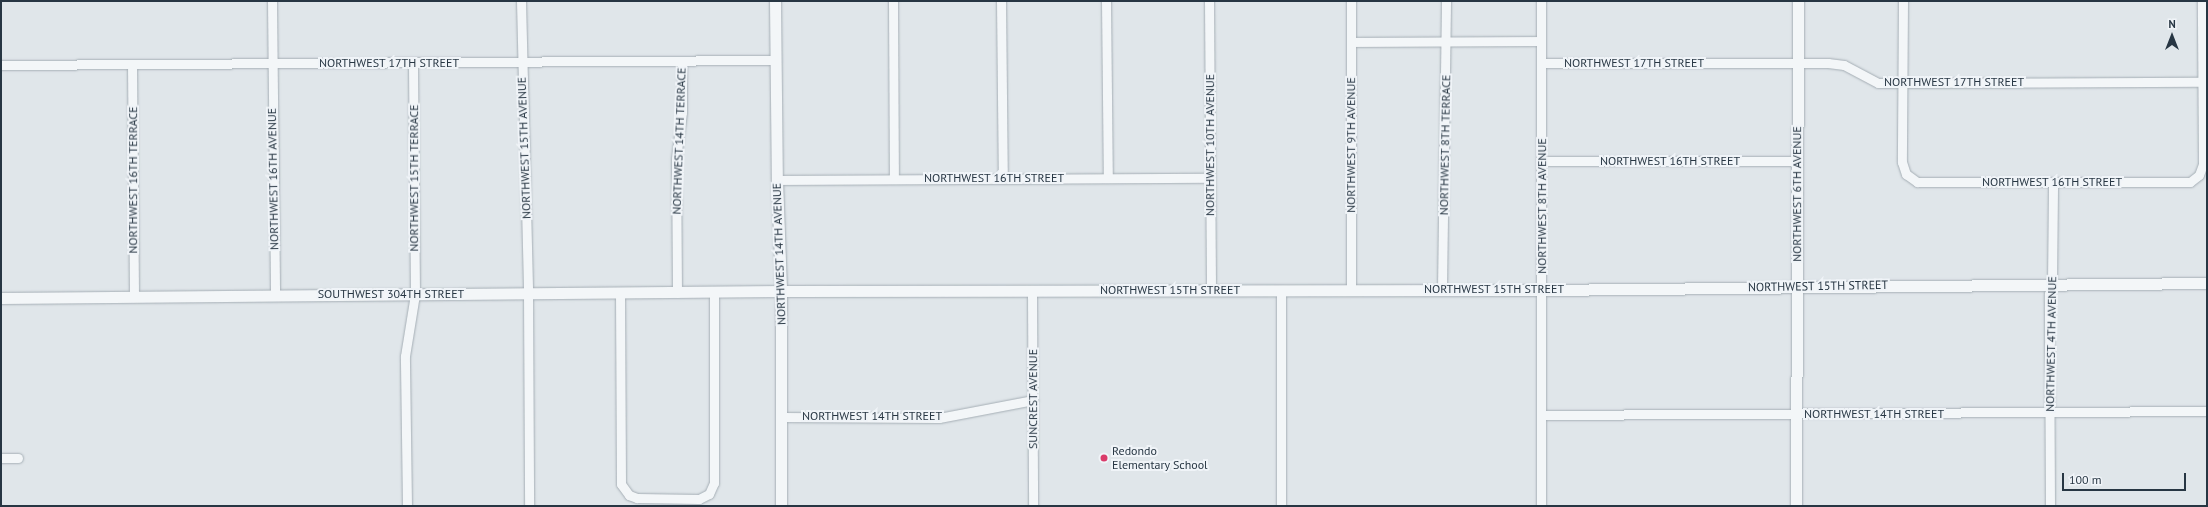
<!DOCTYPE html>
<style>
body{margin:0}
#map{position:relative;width:2208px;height:507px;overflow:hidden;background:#e0e6ea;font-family:"PT Sans",sans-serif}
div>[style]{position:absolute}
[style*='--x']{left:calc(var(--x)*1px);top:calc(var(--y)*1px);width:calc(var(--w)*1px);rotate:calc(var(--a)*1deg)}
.roads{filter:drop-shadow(0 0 1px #a5aeb5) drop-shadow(0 0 1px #a5aeb5)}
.minor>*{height:9px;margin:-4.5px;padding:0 4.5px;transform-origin:4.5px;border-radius:4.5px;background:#f3f6f8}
.tertiary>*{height:11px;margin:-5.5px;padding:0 5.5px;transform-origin:5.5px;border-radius:5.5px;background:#f3f6f8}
.dots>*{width:11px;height:11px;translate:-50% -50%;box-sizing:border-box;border:2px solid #f0f4f8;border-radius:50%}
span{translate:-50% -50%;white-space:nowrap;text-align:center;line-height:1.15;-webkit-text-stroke:4px #f0f4f8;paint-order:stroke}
.street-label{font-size:12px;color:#273643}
.poi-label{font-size:12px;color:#273643}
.left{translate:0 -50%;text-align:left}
.frame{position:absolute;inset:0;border:2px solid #273643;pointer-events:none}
.north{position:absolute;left:2152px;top:16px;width:40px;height:40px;-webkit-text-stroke:3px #f0f4f8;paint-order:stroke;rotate:0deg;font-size:11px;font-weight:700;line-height:16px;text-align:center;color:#273643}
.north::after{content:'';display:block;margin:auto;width:14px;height:18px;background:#273643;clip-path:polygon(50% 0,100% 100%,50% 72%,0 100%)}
.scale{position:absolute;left:2062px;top:473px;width:124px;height:18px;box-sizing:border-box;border:2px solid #273643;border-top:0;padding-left:5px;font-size:12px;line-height:14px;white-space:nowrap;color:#273643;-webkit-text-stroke:3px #f0f4f8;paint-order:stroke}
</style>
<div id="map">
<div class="roads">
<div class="minor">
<i style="--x:272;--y:1;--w:294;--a:89.4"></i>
<i style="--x:521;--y:1;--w:293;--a:88.6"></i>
<i style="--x:528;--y:294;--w:212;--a:89.7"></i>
<i style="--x:893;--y:1;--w:177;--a:89.7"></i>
<i style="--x:1001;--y:1;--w:177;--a:89.4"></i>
<i style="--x:1106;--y:1;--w:177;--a:89.4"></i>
<i style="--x:1209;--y:1;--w:289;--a:89.6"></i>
<i style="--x:1903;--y:1;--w:161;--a:90.4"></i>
<i style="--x:1902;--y:162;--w:13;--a:72"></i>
<i style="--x:1906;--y:174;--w:14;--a:36"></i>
<i style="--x:1917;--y:182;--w:273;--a:0"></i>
<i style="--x:2190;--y:182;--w:11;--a:-38"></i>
<i style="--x:2199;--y:175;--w:12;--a:-70"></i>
<i style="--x:2203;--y:164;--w:163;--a:-90.4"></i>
<i style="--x:1351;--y:42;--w:190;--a:-0.3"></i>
<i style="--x:1541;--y:63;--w:287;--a:0"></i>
<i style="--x:1828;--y:63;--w:16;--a:7"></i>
<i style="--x:1844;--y:65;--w:38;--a:28"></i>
<i style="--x:1878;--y:83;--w:324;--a:-0.2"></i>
<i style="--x:132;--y:64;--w:232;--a:89.5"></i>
<i style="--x:1;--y:65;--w:775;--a:-0.37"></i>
<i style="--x:1541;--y:161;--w:257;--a:0"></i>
<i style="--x:777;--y:180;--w:433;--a:-0.3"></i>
<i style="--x:1442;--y:289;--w:288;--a:-89.2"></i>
<i style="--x:1281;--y:290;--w:216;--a:90"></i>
<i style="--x:1351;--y:290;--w:289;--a:-90"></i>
<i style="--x:1032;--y:292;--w:214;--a:89.7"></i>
<i style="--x:620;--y:293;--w:191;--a:89.7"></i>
<i style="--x:621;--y:484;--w:14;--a:54"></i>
<i style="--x:629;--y:495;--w:9;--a:21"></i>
<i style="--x:637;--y:498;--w:62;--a:0.9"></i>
<i style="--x:699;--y:499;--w:11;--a:-27"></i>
<i style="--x:709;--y:494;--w:12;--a:-66"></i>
<i style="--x:714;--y:483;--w:190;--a:-90"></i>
<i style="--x:677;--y:293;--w:134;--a:-90.4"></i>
<i style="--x:676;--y:159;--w:47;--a:-82.7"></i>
<i style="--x:682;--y:112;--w:51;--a:-90"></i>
<i style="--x:1541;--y:415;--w:666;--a:-0.34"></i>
<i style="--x:782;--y:417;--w:157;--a:0.4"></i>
<i style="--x:939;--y:418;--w:96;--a:-10.8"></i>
<i style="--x:1;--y:458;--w:17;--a:0"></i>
<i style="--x:407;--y:506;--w:150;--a:-90.8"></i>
<i style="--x:405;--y:356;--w:63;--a:-80.8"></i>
<i style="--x:415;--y:294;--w:231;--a:-90.5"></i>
<i style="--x:1541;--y:506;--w:505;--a:-90"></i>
<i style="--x:2050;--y:506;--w:212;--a:-90.3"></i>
<i style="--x:2049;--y:294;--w:10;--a:-73"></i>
<i style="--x:2052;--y:284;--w:102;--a:-89.4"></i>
</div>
<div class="tertiary">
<i style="--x:775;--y:1;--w:179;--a:89.4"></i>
<i style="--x:777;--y:180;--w:111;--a:87.9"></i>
<i style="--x:781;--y:291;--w:215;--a:90"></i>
<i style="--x:1;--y:298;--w:780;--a:-0.51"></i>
<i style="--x:781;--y:291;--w:761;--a:-0.08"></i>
<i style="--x:1542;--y:290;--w:665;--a:-0.6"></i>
<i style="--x:1796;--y:506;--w:505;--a:-89.77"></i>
</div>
</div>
<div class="dots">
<i style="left:1104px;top:458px;background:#da3b6a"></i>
</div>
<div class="street-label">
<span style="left:389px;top:63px">NORTHWEST 17TH STREET</span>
<span style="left:1634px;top:63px">NORTHWEST 17TH STREET</span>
<span style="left:1954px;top:82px">NORTHWEST 17TH STREET</span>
<span style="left:679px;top:141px;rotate:-88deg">NORTHWEST 14TH TERRACE</span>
<span style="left:1210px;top:145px;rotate:-90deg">NORTHWEST 10TH AVENUE</span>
<span style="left:1351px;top:145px;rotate:-90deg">NORTHWEST 9TH AVENUE</span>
<span style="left:1445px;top:145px;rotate:-89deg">NORTHWEST 8TH TERRACE</span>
<span style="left:524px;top:148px;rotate:-92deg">NORTHWEST 15TH AVENUE</span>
<span style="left:1670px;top:161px">NORTHWEST 16TH STREET</span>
<span style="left:414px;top:178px;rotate:-90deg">NORTHWEST 15TH TERRACE</span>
<span style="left:994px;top:178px">NORTHWEST 16TH STREET</span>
<span style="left:273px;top:179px;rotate:-91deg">NORTHWEST 16TH AVENUE</span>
<span style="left:133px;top:180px;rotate:-90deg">NORTHWEST 16TH TERRACE</span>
<span style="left:2052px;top:182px">NORTHWEST 16TH STREET</span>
<span style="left:1797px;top:194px;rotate:-90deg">NORTHWEST 6TH AVENUE</span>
<span style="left:1542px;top:206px;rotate:-90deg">NORTHWEST 8TH AVENUE</span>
<span style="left:779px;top:254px;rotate:-92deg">NORTHWEST 14TH AVENUE</span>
<span style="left:1818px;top:286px;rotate:-1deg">NORTHWEST 15TH STREET</span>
<span style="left:1494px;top:289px">NORTHWEST 15TH STREET</span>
<span style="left:1170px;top:290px">NORTHWEST 15TH STREET</span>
<span style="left:391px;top:294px">SOUTHWEST 304TH STREET</span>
<span style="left:2051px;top:344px;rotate:-89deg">NORTHWEST 4TH AVENUE</span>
<span style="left:1033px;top:399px;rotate:-90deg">SUNCREST AVENUE</span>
<span style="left:1874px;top:414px">NORTHWEST 14TH STREET</span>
<span style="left:872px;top:416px">NORTHWEST 14TH STREET</span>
</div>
<div class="poi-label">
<span class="left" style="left:1112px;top:458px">Redondo<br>Elementary School</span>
</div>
<div class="frame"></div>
<div class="north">N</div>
<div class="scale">100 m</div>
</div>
